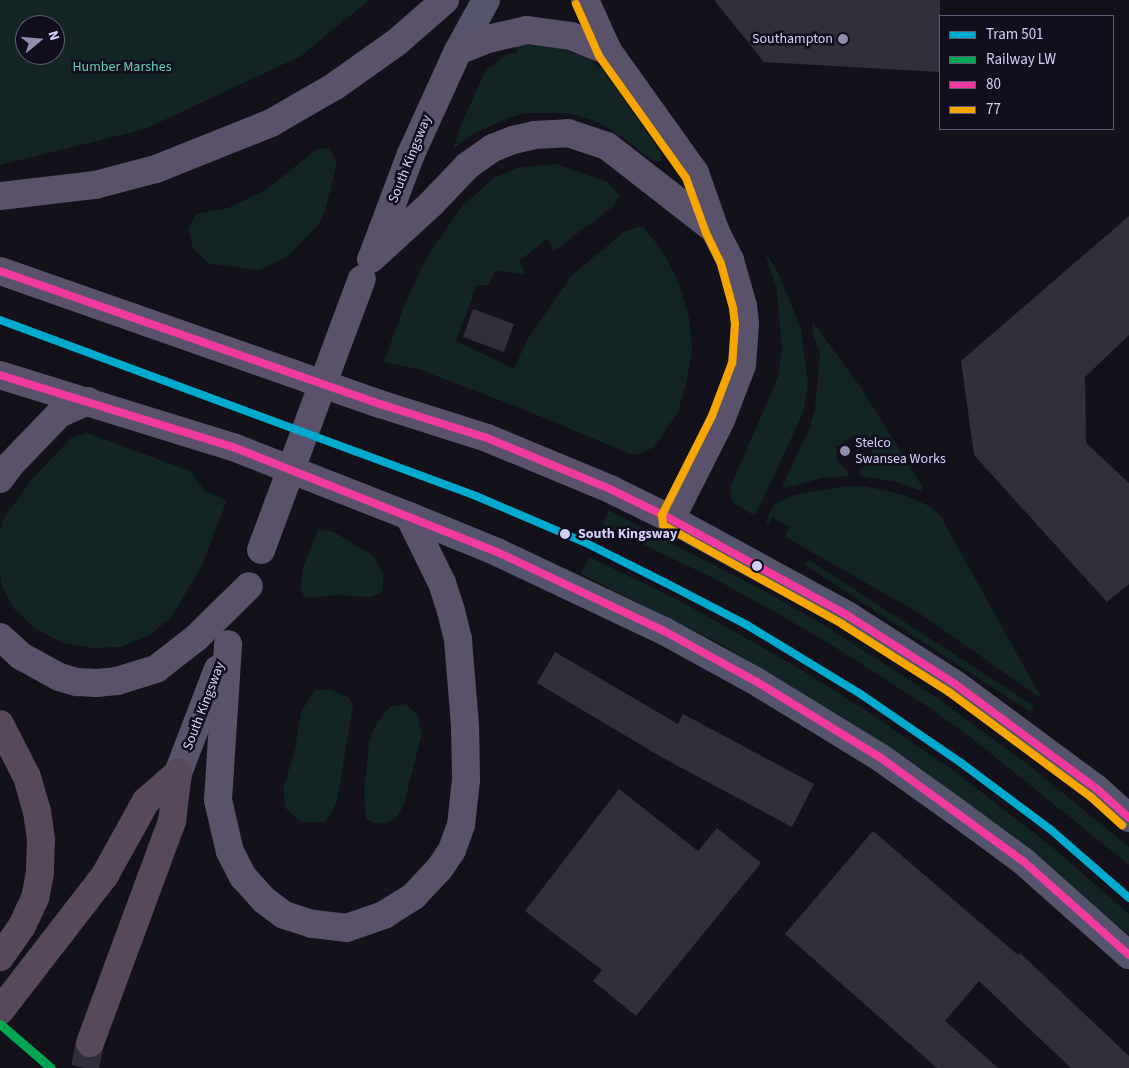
<!DOCTYPE html>
<style>
body{margin:0}
#map{position:relative;width:1129px;height:1068px;overflow:hidden;background:#13121a;font-family:"Source Sans 3",sans-serif}
div>[style]{position:absolute}
[style*='--x']{left:calc(var(--x)*1px);top:calc(var(--y)*1px);width:calc(var(--w)*1px);rotate:calc(var(--a)*1deg)}
.green>*{inset:0;background:#122424}
.building>*{inset:0;background:#312f3c}
.highway-tunnel>*{height:28px;margin-top:-14px;transform-origin:0;background:repeating-linear-gradient(90deg,#302e3c 0 28px,transparent 0 42px)}
.secondary>*{height:28px;margin:-14px;padding:0 14px;transform-origin:14px;border-radius:14px;background:#54546c}
.primary>*{height:28px;margin:-14px;padding:0 14px;transform-origin:14px;border-radius:14px;background:#5a526b}
.highway>*{height:28px;margin:-14px;padding:0 14px;transform-origin:14px;border-radius:14px;background:#58485b}
.primary-bridge>*{height:28px;margin:-14px;padding:0 14px;transform-origin:14px;border-radius:14px;background:#5a526b}
.bus-1>*{height:8px;margin:-4px;padding:0 4px;transform-origin:4px;border-radius:4px;background:#f13a9d}
.bus-2>*{height:8px;margin:-4px;padding:0 4px;transform-origin:4px;border-radius:4px;background:#f7a600}
.rail-1>*{height:9px;margin:-4.5px;padding:0 4.5px;transform-origin:4.5px;border-radius:4.5px;background:#00a651}
.tram-1>*{height:8px;margin:-4px;padding:0 4px;transform-origin:4px;border-radius:4px;background:#00a9ce}
.dots>*{width:14px;height:14px;translate:-50% -50%;box-sizing:border-box;border:2px solid #110e1e;border-radius:50%}
span{translate:-50% -50%;white-space:nowrap;text-align:center;line-height:1.15;-webkit-text-stroke:5px #110e1e;paint-order:stroke}
.poi-label{font-size:14px;color:#d4d0fa}
.right{translate:-100% -50%;text-align:right}
.left{translate:0 -50%;text-align:left}
.park-label{font-size:14px;color:#64d1b4}
.street-label{font-size:14px;color:#d4d0fa}
.stop-label{font-size:14px;color:#d4d0fa;font-weight:700}
.legend{position:absolute;left:939px;top:15px;width:175px;height:115px;box-sizing:border-box;background:#110e1e;border:1px solid #5f5c76;margin:0;padding:6px 9px;list-style:none;font-size:15px;color:#d4d0fa}
.legend li{display:flex;align-items:center;gap:10px;height:25px}
.legend b{width:25px;border:1px solid #5f5c76}
.north{position:absolute;left:15px;top:15px;width:50px;height:50px;box-sizing:border-box;background:#110e1e;border:1px solid #5f5c76;border-radius:50%;rotate:73deg;font-size:14px;font-weight:700;line-height:20px;text-align:center;color:#d4d0fa}
.north::after{content:'';display:block;margin:auto;width:18px;height:22px;background:#908eac;clip-path:polygon(50% 0,100% 100%,50% 72%,0 100%)}
</style>
<div id="map">
<div class="green">
<i style="clip-path:polygon(evenodd,0 0,369px 0,301px 56px,145px 129px,0 165px,0 0,25px 25px,55px 25px,55px 55px,25px 55px,25px 25px)"></i>
<i style="clip-path:polygon(549px 44px,590px 59px,604px 71px,662px 154px,661px 161px,655px 162px,648px 158px,631px 143px,598px 122px,568px 113px,526px 113px,508px 118px,475px 133px,453px 149px,462px 122px,486px 70px,508px 54px,517px 53px,516px 45px)"></i>
<i style="clip-path:polygon(318px 148px,330px 149px,337px 163px,325px 210px,319px 224px,286px 258px,259px 270px,209px 264px,193px 248px,188px 229px,196px 214px,228px 208px,266px 190px)"></i>
<i style="clip-path:polygon(557px 164px,607px 182px,620px 196px,614px 206px,554px 251px,547px 239px,519px 261px,526px 274px,495px 271px,489px 285px,477px 285px,456px 341px,514px 369px,527px 340px,572px 275px,625px 231px,643px 226px,663px 252px,678px 281px,689px 317px,692px 350px,687px 380px,678px 412px,654px 447px,638px 455px,628px 453px,520px 408px,421px 370px,384px 362px,404px 306px,427px 256px,463px 205px,494px 178px,520px 167px)"></i>
<i style="clip-path:polygon(765px 251px,780px 277px,801px 329px,808px 384px,803px 413px,755px 516px,732px 502px,730px 488px,778px 377px,782px 349px,777px 291px)"></i>
<i style="clip-path:polygon(813px 322px,862px 389px,923px 488px,921px 491px,896px 482px,861px 476px,859px 474px,860px 469px,872px 460px,871px 445px,865px 438px,854px 435px,836px 447px,837px 461px,847px 470px,849px 474px,847px 476px,822px 478px,786px 488px,782px 487px,810px 427px,815px 409px,820px 354px,812px 331px)"></i>
<i style="clip-path:polygon(87px 433px,190px 471px,205px 491px,227px 500px,201px 568px,170px 619px,148px 636px,120px 647px,93px 648px,63px 643px,36px 629px,15px 610px,2px 587px,0 575px,0 532px,3px 519px,33px 478px,71px 438px)"></i>
<i style="clip-path:polygon(846px 486px,865px 486px,904px 495px,927px 505px,940px 515px,1042px 699px,919px 613px,785px 537px,789px 527px,772px 517px,768px 524px,766px 523px,772px 507px,778px 502px,794px 495px)"></i>
<i style="clip-path:polygon(608px 510px,766px 592px,827px 627px,936px 697px,1031px 767px,1129px 847px,1129px 865px,974px 740px,930px 708px,830px 644px,766px 607px,717px 580px,603px 525px)"></i>
<i style="clip-path:polygon(318px 529px,334px 532px,373px 556px,383px 572px,383px 590px,379px 594px,369px 597px,336px 595px,305px 598px,301px 590px,302px 571px)"></i>
<i style="clip-path:polygon(589px 557px,682px 602px,790px 663px,864px 709px,958px 774px,1051px 846px,1129px 914px,1129px 935px,1065px 882px,888px 746px,718px 643px,581px 574px)"></i>
<i style="clip-path:polygon(809px 560px,1034px 706px,1030px 712px,805px 565px)"></i>
<i style="clip-path:polygon(315px 690px,332px 690px,349px 698px,353px 706px,337px 802px,326px 822px,302px 822px,286px 809px,283px 789px,295px 749px,301px 712px)"></i>
<i style="clip-path:polygon(405px 704px,417px 714px,422px 734px,403px 807px,395px 819px,381px 824px,372px 822px,366px 818px,364px 791px,369px 742px,377px 722px,391px 706px)"></i>
</div>
<div class="building">
<i style="clip-path:polygon(714px 0,940px 0,940px 72px,764px 62px)"></i>
<i style="clip-path:polygon(1129px 216px,1129px 335px,1085px 377px,1086px 443px,1129px 483px,1129px 584px,1107px 602px,974px 455px,961px 361px)"></i>
<i style="clip-path:polygon(473px 309px,514px 324px,504px 352px,463px 337px)"></i>
<i style="clip-path:polygon(555px 652px,678px 724px,683px 714px,814px 784px,792px 827px,663px 758px,537px 683px)"></i>
<i style="clip-path:polygon(619px 789px,698px 851px,717px 828px,761px 863px,636px 1016px,593px 981px,602px 970px,525px 911px)"></i>
<i style="clip-path:polygon(873px 831px,1018px 955px,1020px 953px,1129px 1056px,1129px 1068px,1071px 1068px,979px 981px,945px 1021px,998px 1068px,937px 1068px,785px 934px)"></i>
</div>
<div class="highway-tunnel">
<i style="--x:85;--y:1068;--w:25;--a:-79"></i>
</div>
<div class="secondary">
<i style="--x:458;--y:51;--w:58;--a:-61.2"></i>
<i style="--x:409;--y:516;--w:95;--a:22.2"></i>
<i style="--x:497;--y:552;--w:185;--a:25.3"></i>
<i style="--x:664;--y:631;--w:106;--a:28.7"></i>
<i style="--x:757;--y:682;--w:145;--a:31.5"></i>
<i style="--x:881;--y:758;--w:91;--a:35.6"></i>
<i style="--x:955;--y:811;--w:84;--a:36.3"></i>
<i style="--x:1023;--y:861;--w:142;--a:41.6"></i>
<i style="--x:671;--y:519;--w:200;--a:28.6"></i>
<i style="--x:847;--y:615;--w:128;--a:32.6"></i>
<i style="--x:955;--y:684;--w:177;--a:36.5"></i>
<i style="--x:1097;--y:789;--w:43;--a:42.2"></i>
</div>
<div class="primary">
<i style="--x:0;--y:196;--w:96;--a:-6.6"></i>
<i style="--x:95;--y:185;--w:63;--a:-14.7"></i>
<i style="--x:156;--y:169;--w:124;--a:-21.8"></i>
<i style="--x:271;--y:123;--w:74;--a:-30"></i>
<i style="--x:335;--y:86;--w:76;--a:-35.4"></i>
<i style="--x:397;--y:42;--w:64;--a:-41.2"></i>
<i style="--x:373;--y:255;--w:108;--a:-69.4"></i>
<i style="--x:411;--y:154;--w:113;--a:-65.5"></i>
<i style="--x:458;--y:51;--w:32;--a:-22"></i>
<i style="--x:488;--y:39;--w:40;--a:-13"></i>
<i style="--x:527;--y:30;--w:44;--a:7.8"></i>
<i style="--x:571;--y:36;--w:40;--a:22"></i>
<i style="--x:371;--y:259;--w:81;--a:-42.5"></i>
<i style="--x:431;--y:204;--w:52;--a:-46.5"></i>
<i style="--x:467;--y:166;--w:32;--a:-35"></i>
<i style="--x:493;--y:148;--w:22;--a:-22"></i>
<i style="--x:513;--y:140;--w:22;--a:-13"></i>
<i style="--x:534;--y:135;--w:34;--a:-3"></i>
<i style="--x:568;--y:133;--w:41;--a:18.4"></i>
<i style="--x:607;--y:146;--w:137;--a:37.9"></i>
<i style="--x:0;--y:271;--w:403;--a:19.3"></i>
<i style="--x:380;--y:404;--w:112;--a:17.6"></i>
<i style="--x:487;--y:438;--w:133;--a:22.5"></i>
<i style="--x:610;--y:489;--w:68;--a:26.2"></i>
<i style="--x:671;--y:519;--w:111;--a:-63.2"></i>
<i style="--x:721;--y:420;--w:59;--a:-69.1"></i>
<i style="--x:742;--y:365;--w:41;--a:-85.8"></i>
<i style="--x:745;--y:324;--w:18;--a:-96"></i>
<i style="--x:743;--y:306;--w:48;--a:-105.8"></i>
<i style="--x:730;--y:260;--w:34;--a:-117"></i>
<i style="--x:715;--y:230;--w:60;--a:-109.3"></i>
<i style="--x:695;--y:173;--w:150;--a:-125.5"></i>
<i style="--x:608;--y:51;--w:56;--a:-114.3"></i>
<i style="--x:0;--y:375;--w:244;--a:17.2"></i>
<i style="--x:233;--y:447;--w:189;--a:21.4"></i>
<i style="--x:409;--y:516;--w:75;--a:63.8"></i>
<i style="--x:442;--y:583;--w:29;--a:72"></i>
<i style="--x:451;--y:611;--w:30;--a:76"></i>
<i style="--x:458;--y:640;--w:86;--a:85.3"></i>
<i style="--x:465;--y:726;--w:54;--a:88.9"></i>
<i style="--x:466;--y:780;--w:45;--a:96.3"></i>
<i style="--x:461;--y:825;--w:27;--a:110"></i>
<i style="--x:452;--y:850;--w:23;--a:124"></i>
<i style="--x:439;--y:869;--w:37;--a:133"></i>
<i style="--x:414;--y:896;--w:36;--a:148"></i>
<i style="--x:384;--y:915;--w:39;--a:161"></i>
<i style="--x:347;--y:928;--w:35;--a:-173"></i>
<i style="--x:312;--y:924;--w:29;--a:-162"></i>
<i style="--x:284;--y:915;--w:25;--a:-143"></i>
<i style="--x:264;--y:900;--w:31;--a:-132"></i>
<i style="--x:243;--y:877;--w:28;--a:-117"></i>
<i style="--x:230;--y:852;--w:53;--a:-103"></i>
<i style="--x:218;--y:800;--w:156;--a:-86.3"></i>
<i style="--x:0;--y:479;--w:17;--a:-54"></i>
<i style="--x:10;--y:465;--w:71;--a:-46.1"></i>
<i style="--x:59;--y:414;--w:32;--a:-24"></i>
<i style="--x:0;--y:637;--w:28;--a:42"></i>
<i style="--x:21;--y:656;--w:43;--a:28.9"></i>
<i style="--x:59;--y:677;--w:19;--a:16"></i>
<i style="--x:77;--y:682;--w:19;--a:3"></i>
<i style="--x:96;--y:683;--w:21;--a:-5"></i>
<i style="--x:117;--y:681;--w:41;--a:-17.1"></i>
<i style="--x:156;--y:669;--w:51;--a:-37.8"></i>
<i style="--x:196;--y:638;--w:74;--a:-44.5"></i>
<i style="--x:178;--y:773;--w:111;--a:-69"></i>
</div>
<div class="highway">
<i style="--x:0;--y:724;--w:59;--a:63"></i>
<i style="--x:27;--y:777;--w:35;--a:74"></i>
<i style="--x:37;--y:811;--w:28;--a:82"></i>
<i style="--x:41;--y:839;--w:34;--a:92"></i>
<i style="--x:40;--y:873;--w:25;--a:101"></i>
<i style="--x:35;--y:898;--w:31;--a:115"></i>
<i style="--x:22;--y:926;--w:38;--a:125"></i>
<i style="--x:0;--y:1011;--w:172;--a:-52.3"></i>
<i style="--x:105;--y:875;--w:85;--a:-61"></i>
<i style="--x:146;--y:801;--w:43;--a:-41.2"></i>
<i style="--x:90;--y:1043;--w:237;--a:-69.7"></i>
<i style="--x:172;--y:821;--w:48;--a:-82.9"></i>
</div>
<div class="primary-bridge">
<i style="--x:261;--y:550;--w:289;--a:-69.6"></i>
</div>
<div class="bus-1">
<i style="--x:0;--y:271;--w:403;--a:19.3"></i>
<i style="--x:380;--y:404;--w:112;--a:17.6"></i>
<i style="--x:487;--y:438;--w:133;--a:22.5"></i>
<i style="--x:610;--y:489;--w:68;--a:26.2"></i>
<i style="--x:671;--y:519;--w:200;--a:28.6"></i>
<i style="--x:847;--y:615;--w:128;--a:32.6"></i>
<i style="--x:955;--y:684;--w:177;--a:36.5"></i>
<i style="--x:1097;--y:789;--w:43;--a:42.2"></i>
<i style="--x:0;--y:375;--w:244;--a:17.2"></i>
<i style="--x:233;--y:447;--w:284;--a:21.7"></i>
<i style="--x:497;--y:552;--w:185;--a:25.3"></i>
<i style="--x:664;--y:631;--w:106;--a:28.7"></i>
<i style="--x:757;--y:682;--w:145;--a:31.5"></i>
<i style="--x:881;--y:758;--w:175;--a:36"></i>
<i style="--x:1023;--y:861;--w:142;--a:41.6"></i>
</div>
<div class="bus-2">
<i style="--x:576;--y:4;--w:57;--a:66.1"></i>
<i style="--x:599;--y:56;--w:150;--a:54.5"></i>
<i style="--x:686;--y:178;--w:59;--a:70"></i>
<i style="--x:706;--y:233;--w:34;--a:64"></i>
<i style="--x:721;--y:264;--w:46;--a:74.7"></i>
<i style="--x:733;--y:308;--w:16;--a:83"></i>
<i style="--x:735;--y:324;--w:39;--a:94"></i>
<i style="--x:732;--y:363;--w:57;--a:110.7"></i>
<i style="--x:712;--y:416;--w:111;--a:116.8"></i>
<i style="--x:662;--y:515;--w:10;--a:84"></i>
<i style="--x:663;--y:525;--w:205;--a:28.9"></i>
<i style="--x:842;--y:624;--w:127;--a:32.4"></i>
<i style="--x:949;--y:692;--w:177;--a:36.5"></i>
<i style="--x:1091;--y:797;--w:42;--a:42.1"></i>
</div>
<div class="rail-1">
<i style="--x:0;--y:1024;--w:67;--a:40.8"></i>
</div>
<div class="tram-1">
<i style="--x:0;--y:320;--w:507;--a:20.29"></i>
<i style="--x:476;--y:496;--w:120;--a:23.1"></i>
<i style="--x:586;--y:543;--w:89;--a:26.6"></i>
<i style="--x:666;--y:583;--w:91;--a:27.4"></i>
<i style="--x:747;--y:625;--w:135;--a:31.3"></i>
<i style="--x:862;--y:695;--w:119;--a:34.4"></i>
<i style="--x:960;--y:762;--w:112;--a:36.7"></i>
<i style="--x:1050;--y:829;--w:105;--a:41.1"></i>
</div>
<div class="dots">
<i style="left:843px;top:39px;background:#908eac"></i>
<i style="left:845px;top:451px;background:#908eac"></i>
<i style="left:565px;top:534px;background:#d4d0fa"></i>
<i style="left:757px;top:566px;background:#d4d0fa"></i>
</div>
<div class="poi-label">
<span class="right" style="left:833px;top:39px">Southampton</span>
<span class="left" style="left:855px;top:451px">Stelco<br>Swansea Works</span>
</div>
<div class="park-label">
<span style="left:122px;top:67px">Humber Marshes</span>
</div>
<div class="street-label">
<span style="left:410px;top:159px;rotate:-68deg">South Kingsway</span>
<span style="left:204px;top:706px;rotate:-69deg">South Kingsway</span>
</div>
<div class="stop-label">
<span class="left" style="left:578px;top:534px">South Kingsway</span>
</div>
<ul class="legend">
<li><b style="height:6px;background:#00a9ce"></b>Tram 501</li>
<li><b style="height:6px;background:#00a651"></b>Railway LW</li>
<li><b style="height:6px;background:#f13a9d"></b>80</li>
<li><b style="height:6px;background:#f7a600"></b>77</li>
</ul>
<div class="north">N</div>
</div>
